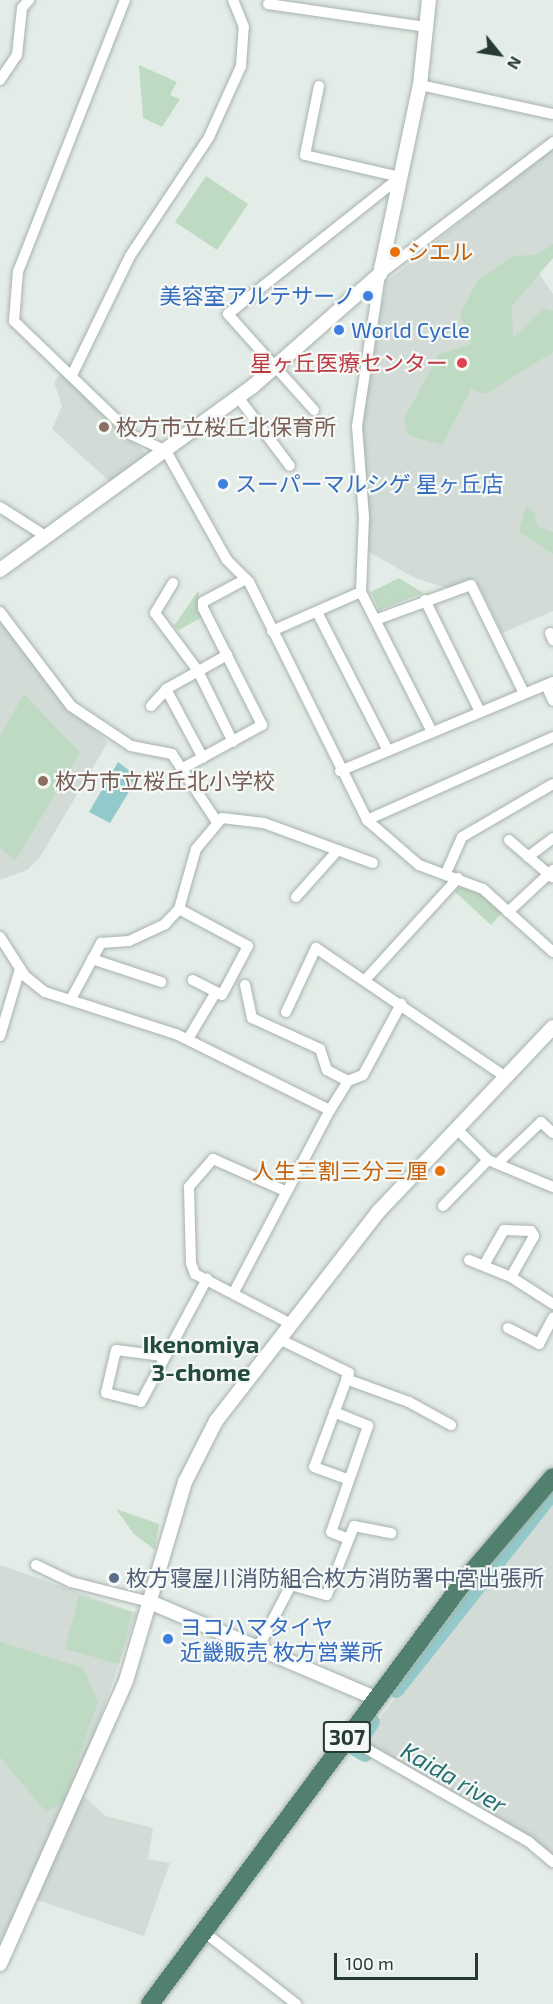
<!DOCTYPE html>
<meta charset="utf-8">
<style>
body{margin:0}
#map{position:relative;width:553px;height:2004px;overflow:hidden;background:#e4ece7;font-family:"Exo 2","Noto Sans JP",sans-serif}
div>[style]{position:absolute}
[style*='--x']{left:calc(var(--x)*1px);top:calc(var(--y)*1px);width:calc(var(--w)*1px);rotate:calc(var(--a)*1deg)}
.built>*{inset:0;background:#d2dbd6}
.green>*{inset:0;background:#bfdac3}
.water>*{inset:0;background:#93c9ca}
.river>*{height:16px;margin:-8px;padding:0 8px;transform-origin:8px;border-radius:8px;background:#93c9ca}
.roads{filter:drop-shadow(0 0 2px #a7b3ad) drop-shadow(0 0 2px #a7b3ad)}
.minor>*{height:10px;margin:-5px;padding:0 5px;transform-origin:5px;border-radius:5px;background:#fff}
.tertiary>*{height:14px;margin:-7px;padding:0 7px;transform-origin:7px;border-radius:7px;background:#fff}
.trunk>*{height:18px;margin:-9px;padding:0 9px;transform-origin:9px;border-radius:9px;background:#52806f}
.dots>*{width:16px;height:16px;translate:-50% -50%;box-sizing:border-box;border:3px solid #f4f8f6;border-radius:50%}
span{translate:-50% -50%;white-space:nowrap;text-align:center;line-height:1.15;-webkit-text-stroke:4.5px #f4f8f6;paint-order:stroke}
.shield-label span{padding:2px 4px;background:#f4f8f6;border:2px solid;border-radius:4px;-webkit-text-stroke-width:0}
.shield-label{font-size:21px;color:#253b32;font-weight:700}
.food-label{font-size:22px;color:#c56008}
.left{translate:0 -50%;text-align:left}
.right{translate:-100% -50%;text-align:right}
.shop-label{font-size:22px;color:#366cbe}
.health-label{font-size:22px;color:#be3a42}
.education-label{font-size:22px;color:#785e54}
.service-label{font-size:22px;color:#4e5e75}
.neighbourhood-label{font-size:24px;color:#244b3c;font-weight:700}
.water-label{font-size:24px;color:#266e70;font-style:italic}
.north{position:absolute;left:469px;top:24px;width:60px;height:60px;-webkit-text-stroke:4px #f4f8f6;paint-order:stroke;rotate:120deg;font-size:16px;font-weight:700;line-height:24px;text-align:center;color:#253b32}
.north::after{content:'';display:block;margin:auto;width:21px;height:27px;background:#253b32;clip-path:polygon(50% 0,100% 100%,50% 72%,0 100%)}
.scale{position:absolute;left:334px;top:1953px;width:144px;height:27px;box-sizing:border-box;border:3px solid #253b32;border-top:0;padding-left:8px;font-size:18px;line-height:21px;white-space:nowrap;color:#253b32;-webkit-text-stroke:4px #f4f8f6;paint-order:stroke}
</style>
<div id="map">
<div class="built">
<i style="clip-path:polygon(553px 147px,553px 245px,538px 272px,553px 294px,553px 611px,502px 633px,476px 579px,450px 589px,415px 578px,369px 552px,360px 432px,386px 282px)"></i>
<i style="clip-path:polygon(62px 373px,147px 455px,110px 482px,52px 429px,62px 406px,54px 382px)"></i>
<i style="clip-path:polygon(0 619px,68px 708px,108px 742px,40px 857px,27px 870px,0 880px)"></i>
<i style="clip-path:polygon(553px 1496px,553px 1856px,535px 1840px,368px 1746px,365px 1739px,489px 1569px)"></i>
<i style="clip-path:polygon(0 1565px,137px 1613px,88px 1751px,0 1944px)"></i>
<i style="clip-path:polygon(82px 1794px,105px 1816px,153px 1828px,148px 1859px,170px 1863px,144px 1936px,37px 1900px)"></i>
</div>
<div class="green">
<i style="clip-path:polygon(139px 65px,177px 82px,170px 95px,180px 99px,162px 127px,143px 118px)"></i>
<i style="clip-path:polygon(206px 176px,248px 204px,217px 250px,175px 222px)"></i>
<i style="clip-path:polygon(553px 244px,553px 258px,512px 306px,513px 338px,543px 308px,553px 311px,553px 352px,486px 394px,471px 389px,442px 445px,408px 435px,404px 419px,439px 354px,471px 344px,460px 314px,478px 280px,513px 256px,537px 255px)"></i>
<i style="clip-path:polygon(526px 506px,535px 513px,537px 526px,553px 532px,553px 554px,519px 532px)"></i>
<i style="clip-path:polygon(399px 578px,423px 593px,379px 610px,371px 592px)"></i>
<i style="clip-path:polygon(198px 591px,204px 616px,179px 630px,174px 626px)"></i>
<i style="clip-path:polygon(24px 694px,80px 753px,15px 861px,0 847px,0 736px)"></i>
<i style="clip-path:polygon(460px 888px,479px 890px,503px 912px,491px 925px,453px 890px)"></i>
<i style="clip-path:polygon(116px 1509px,159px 1524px,155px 1550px,134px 1534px)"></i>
<i style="clip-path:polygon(79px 1596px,132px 1612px,119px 1664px,65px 1649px)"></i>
<i style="clip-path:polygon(0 1642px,83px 1668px,98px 1702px,63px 1802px,46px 1812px,0 1757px)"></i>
</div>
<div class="water">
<i style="clip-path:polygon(118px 762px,138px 777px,110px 823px,89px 812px)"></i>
</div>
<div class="river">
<i style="--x:396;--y:1690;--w:253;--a:-51.6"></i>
<i style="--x:365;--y:1754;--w:12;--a:-149"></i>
<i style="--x:355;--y:1748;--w:31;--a:-57"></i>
</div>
<div class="roads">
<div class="minor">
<i style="--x:125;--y:0;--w:291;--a:111.5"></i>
<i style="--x:18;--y:271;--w:50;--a:94.6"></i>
<i style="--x:14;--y:321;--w:164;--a:44"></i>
<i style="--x:132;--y:435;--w:38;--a:25"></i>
<i style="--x:166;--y:451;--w:125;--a:60.8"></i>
<i style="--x:227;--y:560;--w:31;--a:45"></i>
<i style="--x:249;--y:582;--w:266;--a:63.6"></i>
<i style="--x:367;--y:820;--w:69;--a:40.9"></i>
<i style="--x:419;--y:865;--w:68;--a:20.6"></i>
<i style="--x:483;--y:889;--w:94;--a:42"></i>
<i style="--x:268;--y:4;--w:159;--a:8.3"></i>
<i style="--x:0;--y:80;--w:30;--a:-56"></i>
<i style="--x:17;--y:55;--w:47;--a:-83.9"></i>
<i style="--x:22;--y:8;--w:11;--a:-49"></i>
<i style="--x:420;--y:85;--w:136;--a:12.3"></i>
<i style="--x:319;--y:86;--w:70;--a:101.5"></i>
<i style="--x:305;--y:155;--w:98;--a:13"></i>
<i style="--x:72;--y:375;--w:132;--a:-64"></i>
<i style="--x:130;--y:256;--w:143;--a:-56.4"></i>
<i style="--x:209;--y:137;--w:78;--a:-65.7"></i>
<i style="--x:241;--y:66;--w:39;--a:-86"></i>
<i style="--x:244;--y:27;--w:29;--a:-112"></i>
<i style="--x:238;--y:397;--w:86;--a:53"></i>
<i style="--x:314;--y:410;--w:129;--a:-131.9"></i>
<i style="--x:228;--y:314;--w:220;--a:-38.5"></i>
<i style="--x:0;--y:507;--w:56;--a:32.6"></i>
<i style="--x:173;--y:583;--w:35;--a:121"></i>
<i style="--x:155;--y:613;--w:72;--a:53.4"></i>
<i style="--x:198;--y:671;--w:79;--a:63.8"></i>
<i style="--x:361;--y:592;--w:75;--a:-87.7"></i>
<i style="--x:364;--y:517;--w:91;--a:-94.4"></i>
<i style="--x:357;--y:426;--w:154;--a:-81.4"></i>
<i style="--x:380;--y:274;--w:218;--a:-37.3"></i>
<i style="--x:425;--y:600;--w:125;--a:63.8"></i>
<i style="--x:0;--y:612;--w:118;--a:52.9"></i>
<i style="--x:71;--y:706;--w:72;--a:33.7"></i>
<i style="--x:131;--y:746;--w:42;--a:11"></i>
<i style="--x:172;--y:754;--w:82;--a:56.5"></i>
<i style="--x:317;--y:612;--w:156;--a:62.9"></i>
<i style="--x:378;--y:619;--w:99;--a:-20.1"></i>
<i style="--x:471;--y:585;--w:120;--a:63.9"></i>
<i style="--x:272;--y:631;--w:97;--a:-23.7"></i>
<i style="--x:361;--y:592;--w:157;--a:63.1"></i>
<i style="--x:550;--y:633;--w:8;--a:67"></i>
<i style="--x:546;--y:685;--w:17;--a:66"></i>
<i style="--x:166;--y:689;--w:78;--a:61.8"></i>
<i style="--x:151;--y:706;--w:25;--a:-47"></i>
<i style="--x:168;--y:688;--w:68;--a:-29.2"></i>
<i style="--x:185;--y:767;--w:88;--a:-28.6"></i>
<i style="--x:262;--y:725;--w:131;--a:-116.8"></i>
<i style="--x:203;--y:608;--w:6;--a:-90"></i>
<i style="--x:203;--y:602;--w:49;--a:-28.1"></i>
<i style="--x:340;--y:771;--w:231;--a:-22.7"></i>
<i style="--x:367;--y:820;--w:204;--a:-24"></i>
<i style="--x:509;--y:840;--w:57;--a:40.7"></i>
<i style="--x:528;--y:857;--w:31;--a:-37"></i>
<i style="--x:446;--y:873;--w:39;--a:-66"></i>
<i style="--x:462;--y:837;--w:105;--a:-30.2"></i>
<i style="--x:296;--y:897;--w:63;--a:-48.2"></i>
<i style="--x:179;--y:909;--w:78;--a:28.2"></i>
<i style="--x:248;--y:946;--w:55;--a:118"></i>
<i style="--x:222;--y:995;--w:33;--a:-153"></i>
<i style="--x:508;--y:912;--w:62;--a:-43"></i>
<i style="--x:0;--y:937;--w:46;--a:57.3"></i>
<i style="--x:25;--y:976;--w:26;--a:39"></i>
<i style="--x:45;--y:992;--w:138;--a:17.8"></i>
<i style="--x:176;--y:1034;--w:172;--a:26.3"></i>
<i style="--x:92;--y:959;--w:73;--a:18.4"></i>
<i style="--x:365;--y:980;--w:138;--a:-47.6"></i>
<i style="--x:245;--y:985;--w:34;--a:78"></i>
<i style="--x:252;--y:1018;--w:75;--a:24.5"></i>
<i style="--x:320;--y:1049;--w:22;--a:72"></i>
<i style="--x:327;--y:1070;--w:24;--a:28"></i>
<i style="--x:71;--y:999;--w:64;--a:-61.8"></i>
<i style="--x:101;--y:943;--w:28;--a:-4"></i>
<i style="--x:129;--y:941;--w:40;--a:-25"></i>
<i style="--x:165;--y:924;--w:21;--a:-47"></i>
<i style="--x:179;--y:909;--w:62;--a:-74.2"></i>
<i style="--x:196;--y:849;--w:40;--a:-50"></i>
<i style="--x:222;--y:818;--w:42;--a:6.8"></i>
<i style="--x:264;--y:823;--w:116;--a:20.2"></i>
<i style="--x:286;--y:1012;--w:71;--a:-64.9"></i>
<i style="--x:316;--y:948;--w:230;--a:34.2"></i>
<i style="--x:0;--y:1036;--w:70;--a:-73.4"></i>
<i style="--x:188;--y:1039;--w:55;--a:-59.2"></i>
<i style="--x:457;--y:1129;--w:44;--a:45"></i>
<i style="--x:488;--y:1160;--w:70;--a:22.6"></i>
<i style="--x:499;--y:1162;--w:58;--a:-43.6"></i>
<i style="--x:541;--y:1122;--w:16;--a:43"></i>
<i style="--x:285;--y:1191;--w:79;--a:-156"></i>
<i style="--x:213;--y:1159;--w:37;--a:131"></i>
<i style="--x:189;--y:1187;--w:76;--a:88.5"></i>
<i style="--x:191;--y:1263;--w:12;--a:70"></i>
<i style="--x:195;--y:1274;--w:108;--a:27.5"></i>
<i style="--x:443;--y:1206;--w:64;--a:-45.6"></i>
<i style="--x:469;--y:1260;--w:45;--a:22"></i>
<i style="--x:511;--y:1277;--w:50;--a:32.7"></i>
<i style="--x:484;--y:1265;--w:40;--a:-60.3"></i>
<i style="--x:504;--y:1230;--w:27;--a:2"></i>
<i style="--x:531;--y:1231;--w:6;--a:59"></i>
<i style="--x:534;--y:1236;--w:47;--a:119.3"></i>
<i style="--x:235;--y:1290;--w:204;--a:-62.2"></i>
<i style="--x:330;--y:1110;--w:34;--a:-58"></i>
<i style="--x:348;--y:1081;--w:16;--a:-22"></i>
<i style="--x:363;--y:1075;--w:81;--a:-61.8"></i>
<i style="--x:508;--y:1328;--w:35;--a:27"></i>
<i style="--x:539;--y:1344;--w:30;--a:-62"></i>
<i style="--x:279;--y:1339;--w:78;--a:25.9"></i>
<i style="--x:349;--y:1373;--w:100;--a:110.4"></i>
<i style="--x:314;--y:1467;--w:35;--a:20"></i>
<i style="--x:162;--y:1356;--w:46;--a:-172.6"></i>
<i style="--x:116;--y:1350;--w:44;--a:103.1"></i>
<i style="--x:106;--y:1393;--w:36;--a:14"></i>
<i style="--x:141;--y:1402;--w:140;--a:-61.8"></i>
<i style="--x:346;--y:1379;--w:67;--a:20.1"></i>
<i style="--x:409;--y:1402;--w:48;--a:28.7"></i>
<i style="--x:334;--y:1412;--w:37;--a:22"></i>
<i style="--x:368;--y:1426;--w:112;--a:109.2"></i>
<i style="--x:331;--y:1532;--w:18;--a:22"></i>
<i style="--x:36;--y:1565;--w:39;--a:26"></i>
<i style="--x:71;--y:1582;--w:81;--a:14.2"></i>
<i style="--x:258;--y:1648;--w:71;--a:-62.4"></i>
<i style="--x:291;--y:1585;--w:37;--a:16"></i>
<i style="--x:327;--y:1595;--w:74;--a:-68.6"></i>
<i style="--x:354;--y:1526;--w:38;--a:11"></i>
<i style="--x:346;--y:1737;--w:211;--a:29.8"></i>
<i style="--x:529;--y:1842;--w:31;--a:40"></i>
<i style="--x:204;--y:1932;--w:117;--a:38"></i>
</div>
<div class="tertiary">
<i style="--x:0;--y:570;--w:313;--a:-36"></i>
<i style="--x:253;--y:386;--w:169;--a:-41.4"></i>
<i style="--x:380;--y:274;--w:193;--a:-78.1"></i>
<i style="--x:420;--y:85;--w:85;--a:-84"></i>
<i style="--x:150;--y:1602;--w:245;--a:23.1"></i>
<i style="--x:0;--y:1964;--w:310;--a:-66"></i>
<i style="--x:126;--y:1681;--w:208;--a:-73.5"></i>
<i style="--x:185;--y:1482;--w:68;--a:-63.1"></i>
<i style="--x:216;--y:1421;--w:266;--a:-52.2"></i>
<i style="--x:379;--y:1211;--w:253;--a:-46.6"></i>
</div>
<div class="trunk">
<i style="--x:150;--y:2004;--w:528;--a:-53.39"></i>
<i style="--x:465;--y:1580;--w:135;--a:-49.5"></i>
</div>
</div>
<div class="dots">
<i style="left:395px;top:252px;background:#e8710a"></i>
<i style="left:368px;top:296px;background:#3f7fe0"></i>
<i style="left:339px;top:330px;background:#3f7fe0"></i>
<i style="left:462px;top:363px;background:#e0444e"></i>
<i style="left:104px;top:427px;background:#8d6e63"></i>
<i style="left:223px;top:484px;background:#3f7fe0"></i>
<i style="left:43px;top:781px;background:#8d6e63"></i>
<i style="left:440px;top:1171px;background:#e8710a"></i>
<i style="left:114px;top:1578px;background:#5c6f8a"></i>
<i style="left:168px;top:1639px;background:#3f7fe0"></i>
</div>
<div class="shield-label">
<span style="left:347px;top:1737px">307</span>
</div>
<div class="food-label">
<span class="left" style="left:407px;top:252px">シエル</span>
<span class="right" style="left:428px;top:1171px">人生三割三分三厘</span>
</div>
<div class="shop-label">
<span class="right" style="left:356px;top:296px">美容室アルテサーノ</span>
<span class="left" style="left:351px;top:330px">World Cycle</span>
<span class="left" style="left:235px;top:484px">スーパーマルシゲ 星ヶ丘店</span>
<span class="left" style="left:180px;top:1639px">ヨコハマタイヤ<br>近畿販売 枚方営業所</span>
</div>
<div class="health-label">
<span class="right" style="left:448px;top:363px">星ヶ丘医療センター</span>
</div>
<div class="education-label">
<span class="left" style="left:116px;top:427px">枚方市立桜丘北保育所</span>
<span class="left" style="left:55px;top:781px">枚方市立桜丘北小学校</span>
</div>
<div class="service-label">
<span class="left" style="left:126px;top:1578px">枚方寝屋川消防組合枚方消防署中宮出張所</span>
</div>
<div class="neighbourhood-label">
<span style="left:201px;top:1358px">Ikenomiya<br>3-chome</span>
</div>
<div class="water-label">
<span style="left:454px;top:1777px;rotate:30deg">Kaida river</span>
</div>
<div class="north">N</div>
<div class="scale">100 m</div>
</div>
